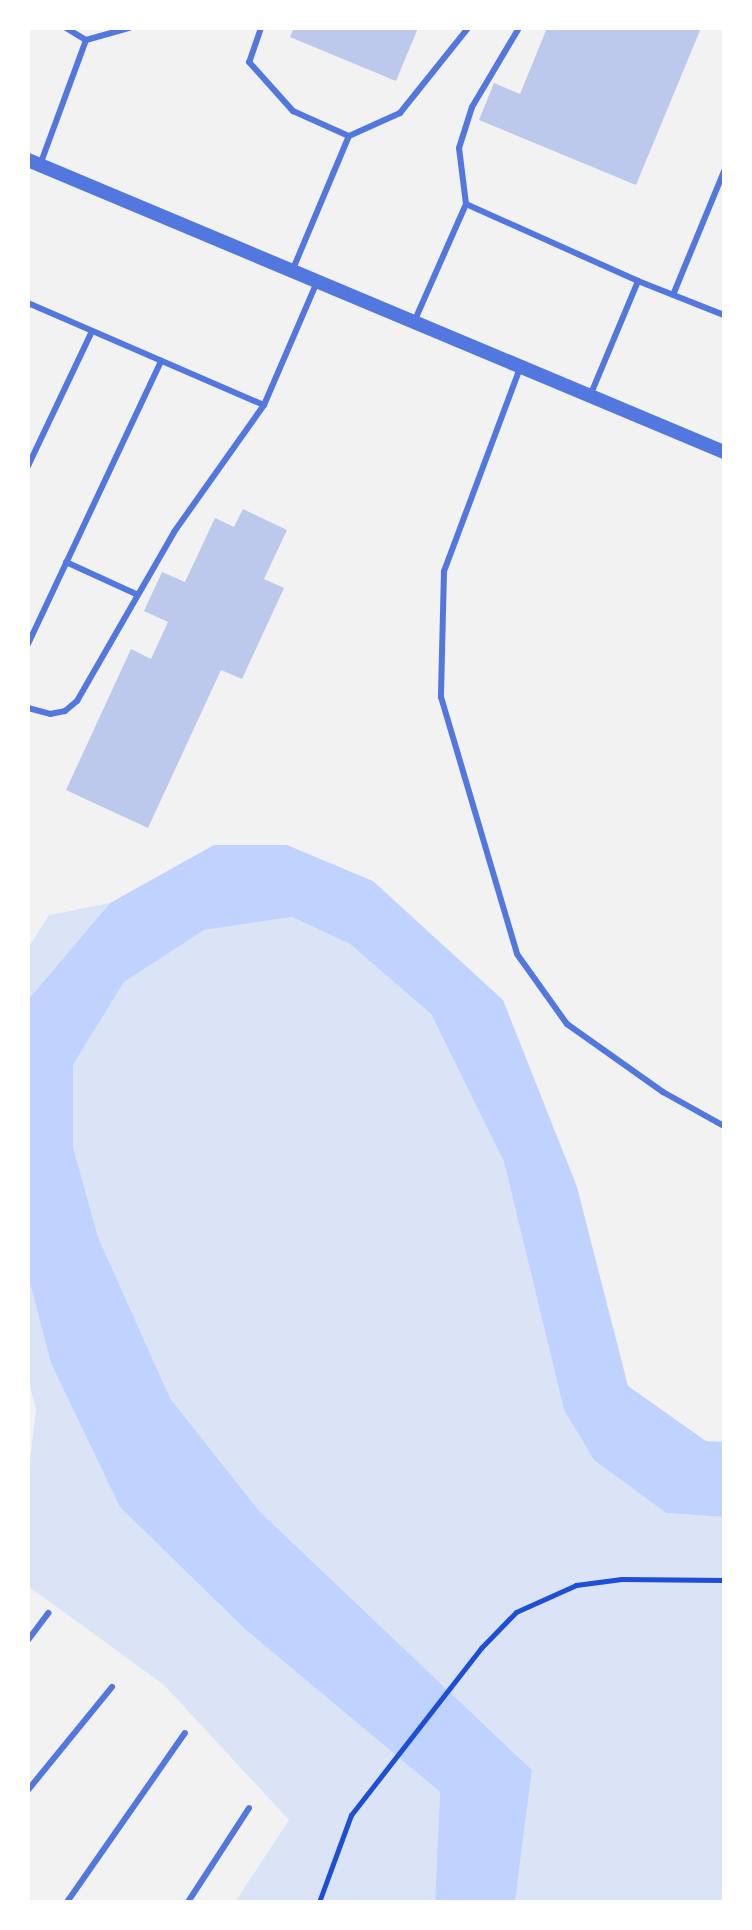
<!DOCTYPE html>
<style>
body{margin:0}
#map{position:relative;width:752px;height:1930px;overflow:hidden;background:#f2f2f2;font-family:Figtree,sans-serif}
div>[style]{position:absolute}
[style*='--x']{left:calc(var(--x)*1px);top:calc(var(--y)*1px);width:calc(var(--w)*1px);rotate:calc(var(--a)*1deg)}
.green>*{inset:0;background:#dbe4f7}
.water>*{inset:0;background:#bfd3fe}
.building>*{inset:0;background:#bdc9ec}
.path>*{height:5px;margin:-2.5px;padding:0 2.5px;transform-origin:2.5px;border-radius:2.5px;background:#1d4ed8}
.service>*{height:6px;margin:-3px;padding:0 3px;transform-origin:3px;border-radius:3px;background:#5277de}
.tertiary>*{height:14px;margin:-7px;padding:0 7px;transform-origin:7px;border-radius:7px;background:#5277de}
span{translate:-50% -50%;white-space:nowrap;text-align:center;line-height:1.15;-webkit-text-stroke:6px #fff;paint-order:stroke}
.frame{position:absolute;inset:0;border:30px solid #fff;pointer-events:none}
</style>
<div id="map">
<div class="green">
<i style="clip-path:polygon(110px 903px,28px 1000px,28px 948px,49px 915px)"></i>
<i style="clip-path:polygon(292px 917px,350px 944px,431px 1014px,504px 1162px,564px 1410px,594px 1460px,666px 1513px,724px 1517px,724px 1902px,515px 1902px,532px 1770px,260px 1512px,170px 1398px,98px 1237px,73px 1147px,73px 1065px,124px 982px,203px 930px)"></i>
<i style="clip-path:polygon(28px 1276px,51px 1363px,246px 1630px,440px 1792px,435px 1902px,235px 1902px,289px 1820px,164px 1685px,28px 1586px,28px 1478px,36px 1409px,28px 1379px)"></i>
</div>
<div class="water">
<i style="clip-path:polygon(214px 845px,287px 845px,373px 881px,503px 1000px,577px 1187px,628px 1386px,706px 1441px,724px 1442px,724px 1517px,666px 1513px,594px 1460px,564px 1410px,504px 1162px,431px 1014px,350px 944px,292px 917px,204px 930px,124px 982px,73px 1065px,73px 1147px,98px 1237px,170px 1398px,260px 1512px,532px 1770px,515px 1902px,435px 1902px,440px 1792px,246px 1630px,120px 1507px,51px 1363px,28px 1276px,28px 1000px,110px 903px)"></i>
</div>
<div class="building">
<i style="clip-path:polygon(294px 28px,418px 28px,396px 81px,290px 37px)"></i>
<i style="clip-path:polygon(547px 28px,701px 28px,636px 185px,479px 120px,494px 83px,520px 94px)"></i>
<i style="clip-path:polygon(243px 509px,287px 530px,264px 579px,284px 588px,242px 679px,221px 670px,148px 828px,66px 790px,131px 649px,151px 659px,168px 622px,144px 611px,162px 572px,185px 582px,215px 518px,234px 527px)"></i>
</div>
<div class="path">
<i style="--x:319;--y:1902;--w:93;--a:-69.8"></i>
<i style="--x:351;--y:1815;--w:212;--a:-52.1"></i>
<i style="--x:481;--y:1648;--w:50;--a:-45.8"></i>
<i style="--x:516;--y:1612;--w:66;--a:-24.2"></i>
<i style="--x:576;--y:1585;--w:46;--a:-7.4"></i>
<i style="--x:622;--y:1579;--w:102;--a:0.6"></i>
</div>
<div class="service">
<i style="--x:66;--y:28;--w:23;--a:31"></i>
<i style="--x:86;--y:40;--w:45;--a:-15.6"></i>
<i style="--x:261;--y:28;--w:36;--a:109"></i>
<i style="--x:249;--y:62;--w:66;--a:48.1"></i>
<i style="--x:293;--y:111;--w:61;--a:24.1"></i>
<i style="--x:40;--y:165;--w:133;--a:-69.8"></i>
<i style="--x:466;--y:204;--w:56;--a:-97.1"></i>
<i style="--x:459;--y:148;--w:43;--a:-72.4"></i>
<i style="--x:472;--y:107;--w:92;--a:-59.3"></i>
<i style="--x:293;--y:269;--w:144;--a:-67.2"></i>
<i style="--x:349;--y:136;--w:56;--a:-24.3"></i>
<i style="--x:400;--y:113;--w:109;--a:-51.3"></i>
<i style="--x:673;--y:295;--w:134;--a:-67.6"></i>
<i style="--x:28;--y:303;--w:257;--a:23.4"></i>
<i style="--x:264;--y:405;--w:134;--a:-66.7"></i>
<i style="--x:414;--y:322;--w:129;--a:-66.2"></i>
<i style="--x:466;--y:204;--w:188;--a:24.1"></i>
<i style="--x:520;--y:368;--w:217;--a:110.5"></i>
<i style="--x:444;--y:571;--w:126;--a:91.4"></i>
<i style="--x:441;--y:697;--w:268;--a:73.5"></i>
<i style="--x:517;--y:954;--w:86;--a:54.5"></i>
<i style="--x:567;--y:1024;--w:118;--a:35.3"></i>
<i style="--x:663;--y:1092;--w:70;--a:29.1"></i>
<i style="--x:590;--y:396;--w:125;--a:-67.3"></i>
<i style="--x:638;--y:281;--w:92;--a:21.6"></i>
<i style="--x:28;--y:466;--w:149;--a:-64.6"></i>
<i style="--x:66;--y:562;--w:77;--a:24.6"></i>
<i style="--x:28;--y:644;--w:313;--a:-64.8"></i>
<i style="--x:28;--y:708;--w:23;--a:15"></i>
<i style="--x:50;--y:714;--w:15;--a:-11"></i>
<i style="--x:65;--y:711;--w:16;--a:-40"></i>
<i style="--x:77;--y:701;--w:195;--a:-60.1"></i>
<i style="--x:174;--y:532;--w:156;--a:-54.7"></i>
<i style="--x:28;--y:1640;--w:34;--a:-53"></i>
<i style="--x:28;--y:1790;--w:133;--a:-50.8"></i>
<i style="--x:67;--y:1902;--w:206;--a:-55.1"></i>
<i style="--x:188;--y:1902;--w:112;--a:-57"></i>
</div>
<div class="tertiary">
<i style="--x:28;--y:160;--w:755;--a:22.76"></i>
</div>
<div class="frame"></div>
</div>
